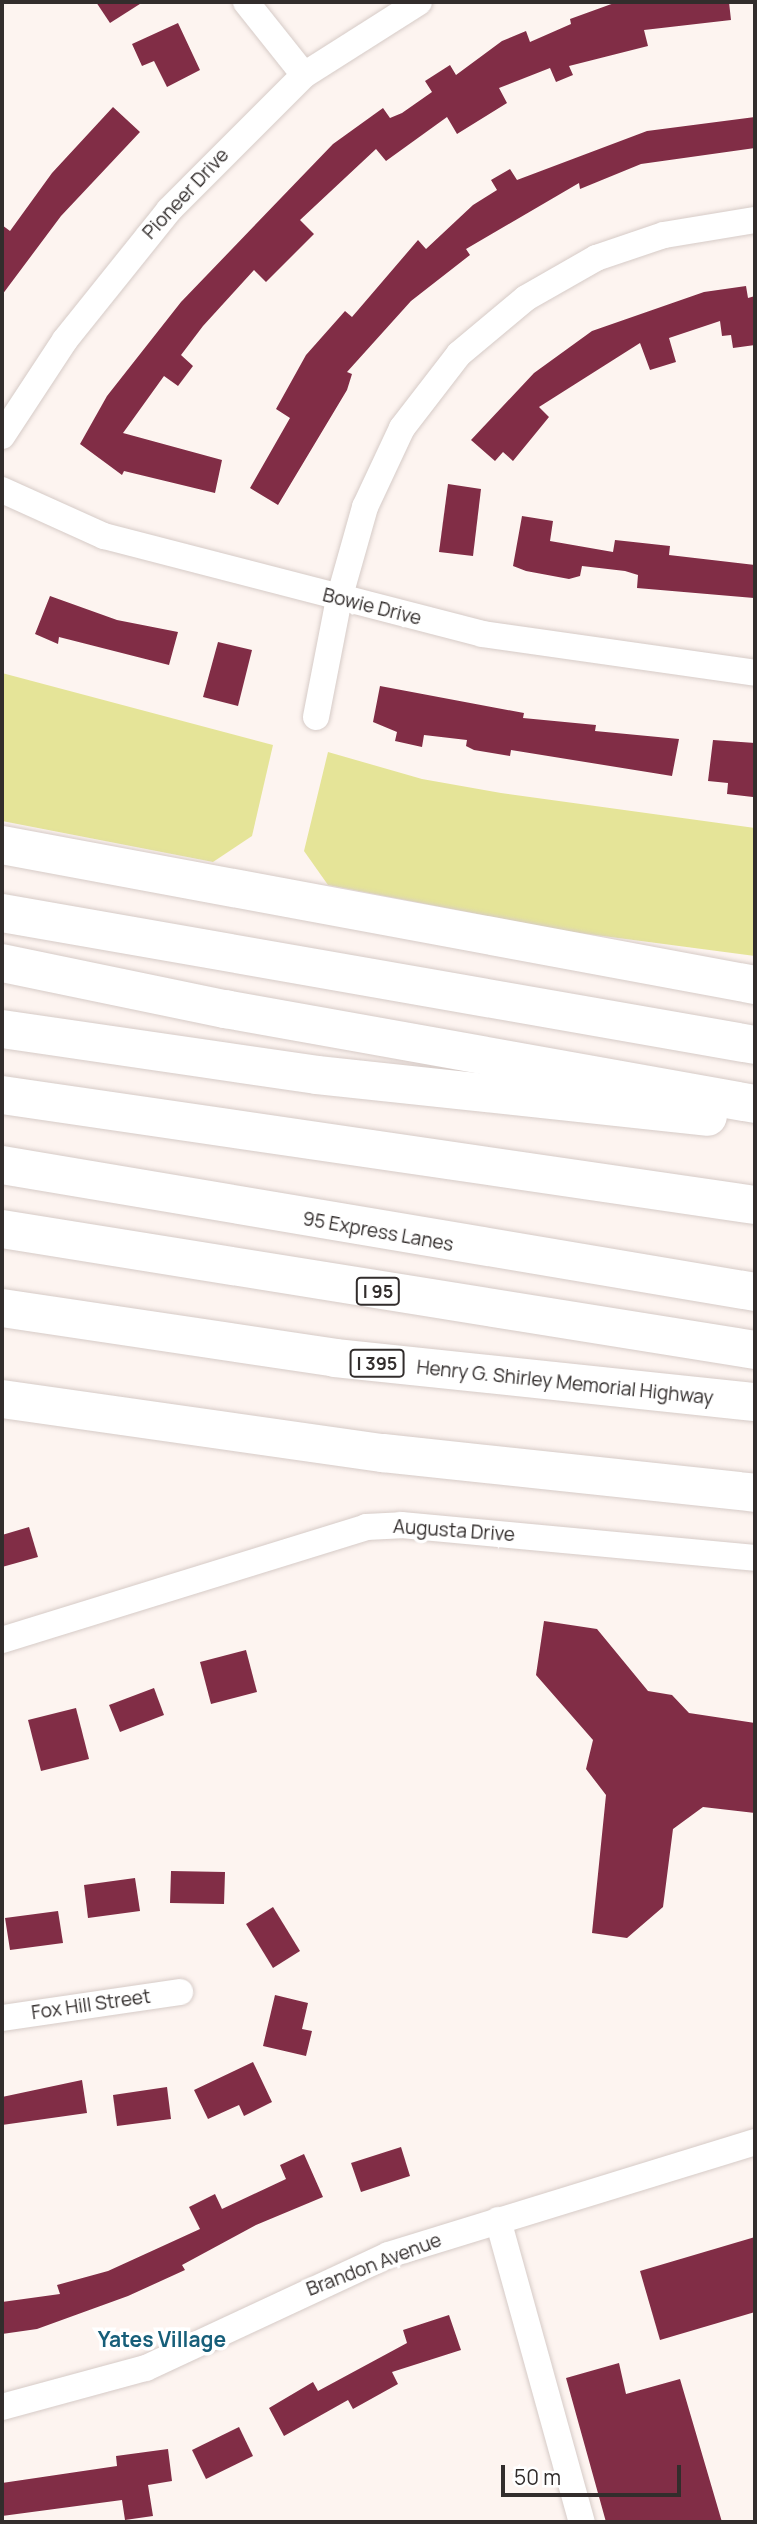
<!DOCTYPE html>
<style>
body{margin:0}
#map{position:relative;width:757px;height:2524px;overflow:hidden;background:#fdf4f0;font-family:Manrope,sans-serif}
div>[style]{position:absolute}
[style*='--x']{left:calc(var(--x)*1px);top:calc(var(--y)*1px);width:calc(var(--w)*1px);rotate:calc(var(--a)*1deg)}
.green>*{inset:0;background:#e5e498}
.building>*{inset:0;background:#812d46}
.roads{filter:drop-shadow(0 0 2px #d6cbc7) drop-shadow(0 0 2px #d6cbc7)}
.minor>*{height:26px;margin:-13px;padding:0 13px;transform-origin:13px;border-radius:13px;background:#fff}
.highway>*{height:38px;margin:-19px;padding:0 19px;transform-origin:19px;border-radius:19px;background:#fff}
span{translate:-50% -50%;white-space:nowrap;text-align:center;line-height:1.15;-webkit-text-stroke:7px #fff;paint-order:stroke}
.shield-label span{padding:2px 5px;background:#fff;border:2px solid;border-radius:5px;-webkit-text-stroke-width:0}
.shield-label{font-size:18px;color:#322d2c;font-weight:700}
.street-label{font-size:19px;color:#322d2c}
.neighbourhood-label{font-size:21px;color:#165e79;font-weight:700}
.frame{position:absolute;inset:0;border:4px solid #322d2c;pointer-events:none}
.scale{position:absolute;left:501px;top:2465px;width:180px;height:32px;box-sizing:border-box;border:4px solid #322d2c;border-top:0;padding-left:9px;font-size:21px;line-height:24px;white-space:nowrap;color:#322d2c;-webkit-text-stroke:5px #fff;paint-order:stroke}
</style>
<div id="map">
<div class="green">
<i style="clip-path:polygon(2px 673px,273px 745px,252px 836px,213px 862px,2px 821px)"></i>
<i style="clip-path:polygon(328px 752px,422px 779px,501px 793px,755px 828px,755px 956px,565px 931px,328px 885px,304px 851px)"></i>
</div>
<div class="building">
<i style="clip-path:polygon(96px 2px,143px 2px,110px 23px)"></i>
<i style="clip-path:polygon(617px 2px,729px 2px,731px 20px,644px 30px,648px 46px,569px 66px,573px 75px,556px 82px,550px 68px,499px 88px,507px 103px,457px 134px,447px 117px,386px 161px,376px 149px,300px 220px,314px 234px,266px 282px,254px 270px,203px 326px,181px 355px,193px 366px,178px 386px,164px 376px,123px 433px,222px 460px,215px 493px,124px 471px,122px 475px,80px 444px,107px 396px,181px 302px,333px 144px,383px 108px,390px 118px,402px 113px,432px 92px,425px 81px,450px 65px,456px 75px,502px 41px,526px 31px,530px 42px,571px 24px,570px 19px)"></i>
<i style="clip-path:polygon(178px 23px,200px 70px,167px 87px,154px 61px,142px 66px,132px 44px)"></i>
<i style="clip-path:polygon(113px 107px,140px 132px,61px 216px,2px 295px,2px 225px,10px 231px,52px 173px)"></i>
<i style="clip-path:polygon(755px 117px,755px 148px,641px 164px,580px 189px,579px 183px,466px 249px,470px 255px,411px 301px,347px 372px,352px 374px,347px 390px,278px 505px,250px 488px,290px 418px,276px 409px,306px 355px,345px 311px,352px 317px,418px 240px,426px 249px,473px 205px,497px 190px,491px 180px,510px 169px,517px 180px,647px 131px)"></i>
<i style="clip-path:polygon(746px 286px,748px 298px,755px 296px,755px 345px,733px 348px,731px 335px,722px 336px,720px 321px,669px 338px,676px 362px,650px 370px,640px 343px,539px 407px,549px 417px,513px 461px,503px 452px,495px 461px,471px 440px,534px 373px,592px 331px,704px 292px)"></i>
<i style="clip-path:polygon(448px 484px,481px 489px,473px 556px,439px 552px)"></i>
<i style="clip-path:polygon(522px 516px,553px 521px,550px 541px,613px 552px,615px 540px,670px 546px,669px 555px,755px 565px,754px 598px,637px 588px,638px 575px,625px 571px,582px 566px,580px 576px,569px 579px,526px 571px,513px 566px)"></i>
<i style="clip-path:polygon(50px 596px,117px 620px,178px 632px,169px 665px,59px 637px,58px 644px,35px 634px)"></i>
<i style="clip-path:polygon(218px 642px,252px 650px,238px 706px,203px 697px)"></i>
<i style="clip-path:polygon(380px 686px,524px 713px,523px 718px,596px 725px,595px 731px,679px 739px,672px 776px,511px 750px,510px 756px,474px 750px,466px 746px,467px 740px,424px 735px,422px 747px,395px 741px,397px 732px,373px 722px)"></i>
<i style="clip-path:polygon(713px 740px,755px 743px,753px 797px,727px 794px,728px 783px,708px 781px)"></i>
<i style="clip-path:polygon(29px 1527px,38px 1557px,2px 1567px,2px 1535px)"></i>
<i style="clip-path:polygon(544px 1621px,597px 1629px,648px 1691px,672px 1695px,689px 1713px,755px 1723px,755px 1813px,703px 1807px,673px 1829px,663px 1907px,627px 1938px,592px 1933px,606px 1795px,586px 1769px,593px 1740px,536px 1675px)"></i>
<i style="clip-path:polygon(246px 1650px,257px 1692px,211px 1704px,200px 1662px)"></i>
<i style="clip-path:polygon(154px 1688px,164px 1715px,120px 1732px,109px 1705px)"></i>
<i style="clip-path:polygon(76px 1708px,89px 1759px,41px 1771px,28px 1720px)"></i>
<i style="clip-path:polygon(171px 1871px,225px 1872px,224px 1904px,170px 1903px)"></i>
<i style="clip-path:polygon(135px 1878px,140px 1911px,88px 1918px,84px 1885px)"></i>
<i style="clip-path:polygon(273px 1907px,300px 1951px,273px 1968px,246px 1924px)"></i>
<i style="clip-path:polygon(58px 1911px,63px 1943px,10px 1950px,5px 1918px)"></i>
<i style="clip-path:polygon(275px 1995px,308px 2003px,302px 2029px,312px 2031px,306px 2056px,263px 2046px)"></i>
<i style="clip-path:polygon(253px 2062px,272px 2102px,244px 2116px,239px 2105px,208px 2119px,194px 2090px)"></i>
<i style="clip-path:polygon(82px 2080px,87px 2113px,2px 2125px,2px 2097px)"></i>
<i style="clip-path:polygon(167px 2087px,171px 2119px,117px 2126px,113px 2095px)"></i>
<i style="clip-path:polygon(401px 2147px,410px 2176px,361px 2192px,351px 2163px)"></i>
<i style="clip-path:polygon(304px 2154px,323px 2197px,256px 2225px,182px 2265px,185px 2270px,128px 2296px,37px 2329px,2px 2334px,2px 2302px,60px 2294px,57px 2285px,108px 2271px,200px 2229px,189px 2207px,215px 2194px,222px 2209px,286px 2179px,280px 2165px)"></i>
<i style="clip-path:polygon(755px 2237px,755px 2312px,660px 2340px,640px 2271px)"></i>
<i style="clip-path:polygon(449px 2315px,461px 2350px,392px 2372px,398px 2384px,353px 2409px,348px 2400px,284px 2436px,269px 2408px,313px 2382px,318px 2391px,407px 2343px,403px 2330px)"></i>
<i style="clip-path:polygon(619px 2363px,626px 2394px,680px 2379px,722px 2522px,606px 2522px,566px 2378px)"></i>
<i style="clip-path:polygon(239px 2427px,253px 2456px,206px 2479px,192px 2450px)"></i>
<i style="clip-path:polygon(168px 2449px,172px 2481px,148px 2485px,153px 2516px,125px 2520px,122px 2500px,2px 2516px,2px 2483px,117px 2466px,116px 2456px)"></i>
</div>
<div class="roads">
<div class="minor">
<i style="--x:246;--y:2;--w:93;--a:51.5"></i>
<i style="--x:2;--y:436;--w:115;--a:-56.7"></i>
<i style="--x:65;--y:340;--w:166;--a:-51.3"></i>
<i style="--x:169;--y:210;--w:191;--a:-45"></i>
<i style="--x:304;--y:75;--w:136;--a:-32.4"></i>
<i style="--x:2;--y:490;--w:112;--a:24.3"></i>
<i style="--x:104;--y:536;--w:390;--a:14.5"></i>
<i style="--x:482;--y:634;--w:276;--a:8.1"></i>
<i style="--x:316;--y:717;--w:120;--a:-79"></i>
<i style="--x:339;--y:599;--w:96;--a:-74.2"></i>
<i style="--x:365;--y:507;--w:87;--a:-64.9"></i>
<i style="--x:402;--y:428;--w:93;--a:-52.4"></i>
<i style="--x:459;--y:354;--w:87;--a:-39.9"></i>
<i style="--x:526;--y:298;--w:81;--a:-29.7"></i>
<i style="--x:596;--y:258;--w:72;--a:-18.7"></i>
<i style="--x:664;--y:235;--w:92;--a:-9.4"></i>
<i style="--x:2;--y:1640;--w:381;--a:-17.2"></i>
<i style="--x:366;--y:1527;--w:35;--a:-3"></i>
<i style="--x:401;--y:1525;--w:356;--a:5.3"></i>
<i style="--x:2;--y:2018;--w:180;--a:-8.3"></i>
<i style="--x:498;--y:2220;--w:313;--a:74.5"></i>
<i style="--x:2;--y:2407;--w:149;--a:-15.2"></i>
<i style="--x:146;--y:2368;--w:267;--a:-25"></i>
<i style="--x:388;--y:2255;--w:384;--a:-17.1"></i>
</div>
<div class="highway">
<i style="--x:2;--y:845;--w:766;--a:10.53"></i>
<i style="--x:2;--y:913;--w:764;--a:9.94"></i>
<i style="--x:2;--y:963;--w:228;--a:11.7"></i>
<i style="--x:225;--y:1009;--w:538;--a:10.16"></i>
<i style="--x:2;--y:1029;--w:318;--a:8.3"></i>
<i style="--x:317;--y:1075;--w:393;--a:6.1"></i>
<i style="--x:2;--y:1095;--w:761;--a:8.31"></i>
<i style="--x:2;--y:1165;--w:764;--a:9.57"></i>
<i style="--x:2;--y:1229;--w:763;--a:9.13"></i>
<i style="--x:2;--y:1308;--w:337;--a:8.5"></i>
<i style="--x:335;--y:1358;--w:422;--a:6"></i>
<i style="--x:2;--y:1399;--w:385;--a:8.1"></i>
<i style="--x:383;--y:1453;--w:374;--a:6.1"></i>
</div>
</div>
<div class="shield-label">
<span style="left:378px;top:1291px">I 95</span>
<span style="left:377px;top:1363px">I 395</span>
</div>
<div class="street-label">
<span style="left:186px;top:194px;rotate:-47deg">Pioneer Drive</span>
<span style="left:372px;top:607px;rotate:14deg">Bowie Drive</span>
<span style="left:378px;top:1232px;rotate:10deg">95 Express Lanes</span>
<span style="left:565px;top:1383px;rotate:6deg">Henry G. Shirley Memorial Highway</span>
<span style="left:454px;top:1531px;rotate:4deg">Augusta Drive</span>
<span style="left:91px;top:2005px;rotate:-8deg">Fox Hill Street</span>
<span style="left:374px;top:2265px;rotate:-21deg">Brandon Avenue</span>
</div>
<div class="neighbourhood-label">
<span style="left:162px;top:2339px">Yates Village</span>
</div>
<div class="frame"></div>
<div class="scale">50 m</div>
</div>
